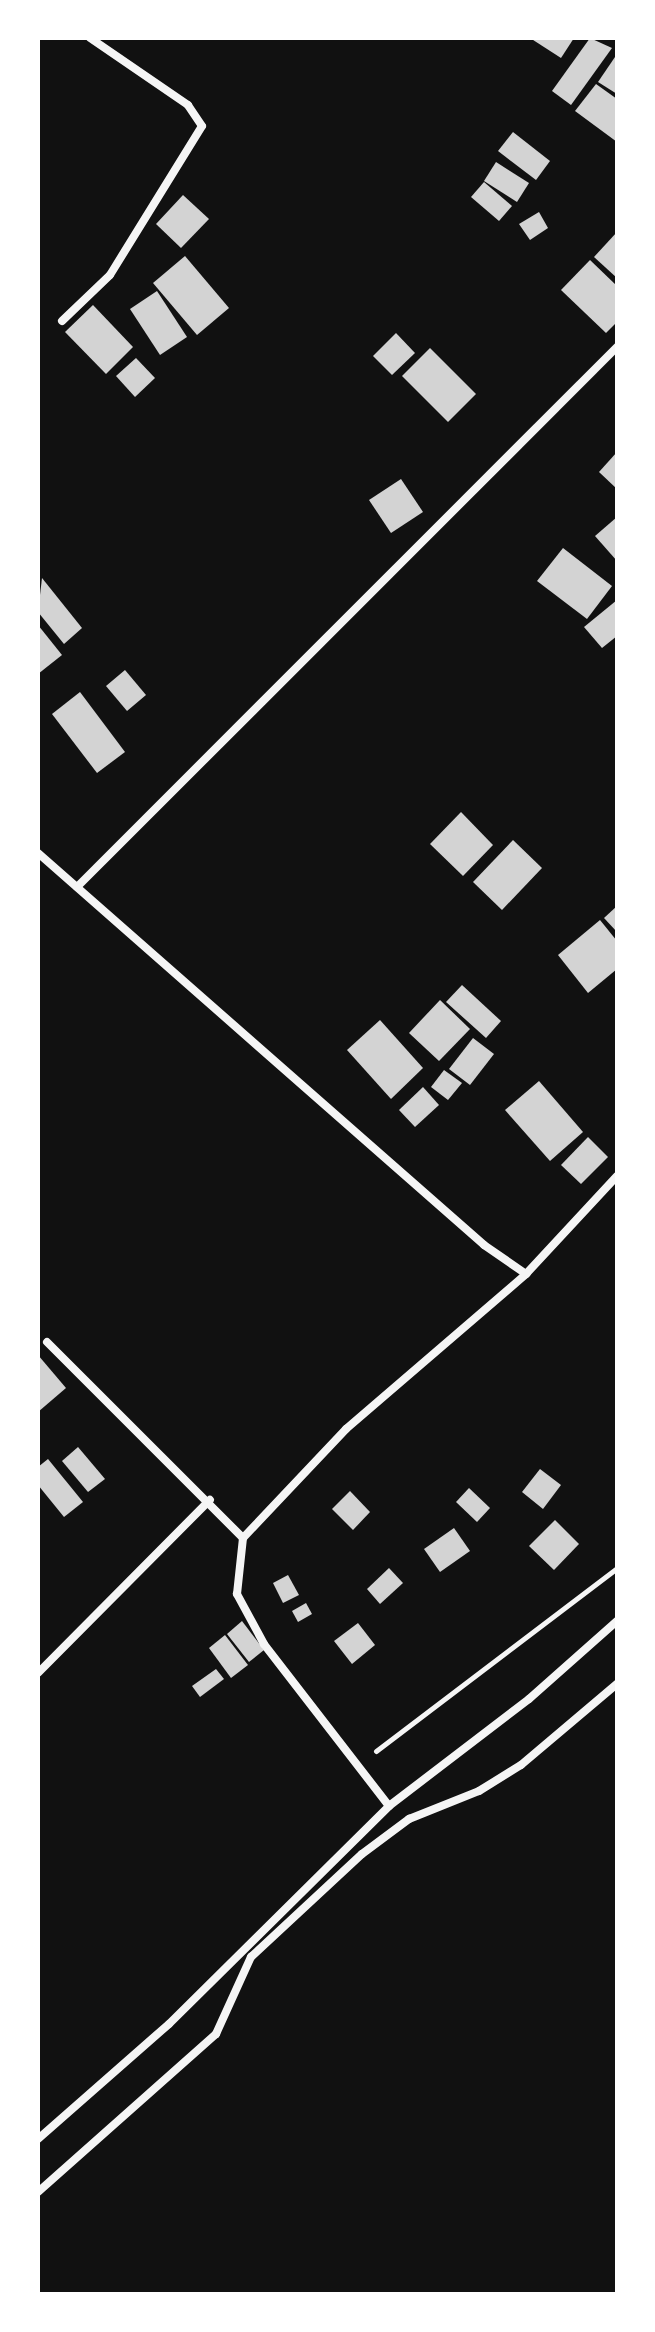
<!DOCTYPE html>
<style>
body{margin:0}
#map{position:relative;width:655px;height:2332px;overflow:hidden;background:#111;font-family:"Sofia Sans Condensed",sans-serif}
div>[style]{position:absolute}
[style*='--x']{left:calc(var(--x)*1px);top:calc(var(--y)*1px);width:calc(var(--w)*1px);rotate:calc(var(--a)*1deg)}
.building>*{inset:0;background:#d3d3d3}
.path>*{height:5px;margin:-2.5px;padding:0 2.5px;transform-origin:2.5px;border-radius:2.5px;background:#f5f5f5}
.minor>*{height:8px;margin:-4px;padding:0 4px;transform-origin:4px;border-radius:4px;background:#f5f5f5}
span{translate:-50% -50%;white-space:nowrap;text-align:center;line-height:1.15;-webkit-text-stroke:6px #fff;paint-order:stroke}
.frame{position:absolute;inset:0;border:40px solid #fff;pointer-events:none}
</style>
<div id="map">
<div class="building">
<i style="clip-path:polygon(530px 38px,574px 38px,561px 58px)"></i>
<i style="clip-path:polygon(590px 38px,612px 48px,571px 105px,552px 91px)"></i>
<i style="clip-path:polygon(615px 57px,617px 59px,617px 94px,598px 82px)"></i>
<i style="clip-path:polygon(596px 84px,617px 99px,617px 142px,575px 111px)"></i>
<i style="clip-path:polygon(513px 132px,550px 161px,536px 180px,498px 151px)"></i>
<i style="clip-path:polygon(496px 162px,529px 183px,517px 202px,484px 181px)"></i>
<i style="clip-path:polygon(484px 182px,512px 206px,499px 221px,471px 197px)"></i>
<i style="clip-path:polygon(183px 195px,209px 219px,181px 248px,156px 224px)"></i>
<i style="clip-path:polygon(539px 212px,548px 228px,530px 240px,519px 224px)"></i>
<i style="clip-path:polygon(617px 232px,617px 278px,594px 257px)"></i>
<i style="clip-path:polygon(185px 256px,229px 308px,197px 335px,153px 283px)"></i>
<i style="clip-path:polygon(590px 260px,617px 286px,617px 322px,606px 333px,561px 290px)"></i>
<i style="clip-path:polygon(157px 291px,187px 337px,160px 355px,130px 309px)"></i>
<i style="clip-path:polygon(93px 305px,133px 347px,106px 374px,65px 332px)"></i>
<i style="clip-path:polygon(396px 333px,415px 353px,392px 375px,373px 356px)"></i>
<i style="clip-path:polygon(430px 348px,476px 394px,448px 422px,402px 376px)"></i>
<i style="clip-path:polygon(136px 358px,155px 378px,135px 397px,116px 376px)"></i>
<i style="clip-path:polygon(617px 452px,617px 489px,599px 472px)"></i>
<i style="clip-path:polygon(401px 479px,423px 512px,391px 533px,369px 500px)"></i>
<i style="clip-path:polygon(617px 517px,617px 561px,595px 536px)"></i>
<i style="clip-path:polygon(563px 548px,612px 586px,587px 619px,537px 581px)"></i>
<i style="clip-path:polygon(42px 578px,82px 628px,64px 644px,38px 612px)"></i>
<i style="clip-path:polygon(617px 600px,617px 636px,602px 648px,584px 627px)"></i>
<i style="clip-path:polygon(38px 625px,62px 655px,38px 674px)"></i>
<i style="clip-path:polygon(125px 670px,146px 695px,127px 711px,106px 686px)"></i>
<i style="clip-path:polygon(80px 692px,125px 752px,97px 773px,52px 714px)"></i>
<i style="clip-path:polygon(461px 812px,493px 845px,463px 876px,430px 844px)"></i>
<i style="clip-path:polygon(513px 840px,542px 868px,502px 910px,473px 882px)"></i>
<i style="clip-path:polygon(617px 906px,617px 932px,604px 918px)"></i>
<i style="clip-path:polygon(600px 920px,617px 941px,617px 969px,588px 993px,558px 955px)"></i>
<i style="clip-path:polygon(462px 985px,501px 1021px,486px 1038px,446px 1002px)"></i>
<i style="clip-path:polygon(440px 1000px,470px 1029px,439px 1061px,409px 1033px)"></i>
<i style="clip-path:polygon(380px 1020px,423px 1068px,391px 1099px,347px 1050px)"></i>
<i style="clip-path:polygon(473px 1038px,494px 1054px,470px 1085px,449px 1069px)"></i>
<i style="clip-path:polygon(444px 1070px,462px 1083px,448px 1100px,431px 1087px)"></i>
<i style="clip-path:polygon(539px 1081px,583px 1132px,550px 1161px,505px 1110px)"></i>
<i style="clip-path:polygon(423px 1087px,439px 1105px,415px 1127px,399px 1110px)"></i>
<i style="clip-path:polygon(588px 1137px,608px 1157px,581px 1184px,561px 1165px)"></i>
<i style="clip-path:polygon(38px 1355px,66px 1388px,38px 1412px)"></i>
<i style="clip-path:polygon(78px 1447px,105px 1479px,88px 1492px,62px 1461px)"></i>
<i style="clip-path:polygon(48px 1459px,83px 1502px,64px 1517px,38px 1485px,38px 1467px)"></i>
<i style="clip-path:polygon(540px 1469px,561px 1485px,543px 1509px,522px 1492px)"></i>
<i style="clip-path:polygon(469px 1488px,490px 1508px,477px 1522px,456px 1502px)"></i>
<i style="clip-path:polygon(350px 1491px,370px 1512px,353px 1530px,332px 1509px)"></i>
<i style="clip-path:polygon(555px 1520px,579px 1544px,554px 1570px,529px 1546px)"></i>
<i style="clip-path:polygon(454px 1528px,470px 1551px,440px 1572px,424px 1549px)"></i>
<i style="clip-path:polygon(389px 1568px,403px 1583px,380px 1604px,367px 1589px)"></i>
<i style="clip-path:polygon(288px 1575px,299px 1595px,283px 1603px,273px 1583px)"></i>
<i style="clip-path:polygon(306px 1603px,312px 1614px,298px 1622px,292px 1611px)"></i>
<i style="clip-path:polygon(242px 1621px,264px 1650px,249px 1662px,227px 1634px)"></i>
<i style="clip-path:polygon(358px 1623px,375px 1645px,352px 1664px,334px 1641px)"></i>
<i style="clip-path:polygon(225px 1635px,248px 1665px,231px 1678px,209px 1648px)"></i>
<i style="clip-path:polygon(216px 1669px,224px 1679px,200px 1697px,192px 1686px)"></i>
</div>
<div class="path">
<i style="--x:376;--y:1751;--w:303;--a:-37.2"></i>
</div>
<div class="minor">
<i style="--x:62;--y:321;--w:66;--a:-43.8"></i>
<i style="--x:110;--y:275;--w:175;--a:-58.3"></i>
<i style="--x:202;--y:126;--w:25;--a:-124"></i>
<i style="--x:188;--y:105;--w:119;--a:-145.6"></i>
<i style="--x:38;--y:853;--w:594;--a:41.31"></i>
<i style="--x:484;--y:1245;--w:51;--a:34.6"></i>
<i style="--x:526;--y:1274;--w:134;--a:-47.1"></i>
<i style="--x:77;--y:887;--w:764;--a:-45"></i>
<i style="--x:47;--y:1342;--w:277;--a:45"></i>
<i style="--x:38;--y:1673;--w:244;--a:-45.2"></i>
<i style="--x:389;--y:1806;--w:205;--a:-127.7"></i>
<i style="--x:264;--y:1644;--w:57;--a:-118.4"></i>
<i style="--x:237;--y:1594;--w:56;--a:-83.9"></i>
<i style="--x:243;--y:1538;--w:150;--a:-46.6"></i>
<i style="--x:346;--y:1429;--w:238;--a:-40.7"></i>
<i style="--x:38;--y:2139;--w:174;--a:-41.3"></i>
<i style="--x:169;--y:2024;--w:310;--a:-44.7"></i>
<i style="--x:389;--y:1806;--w:176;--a:-37.4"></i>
<i style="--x:529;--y:1699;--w:118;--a:-41.6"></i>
<i style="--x:38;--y:2192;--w:238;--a:-41.6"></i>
<i style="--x:216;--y:2034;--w:85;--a:-65.6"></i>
<i style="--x:251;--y:1957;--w:151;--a:-42.9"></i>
<i style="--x:362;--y:1854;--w:59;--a:-36.7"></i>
<i style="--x:409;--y:1819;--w:75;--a:-21.8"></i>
<i style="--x:479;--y:1791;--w:49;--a:-31.8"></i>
<i style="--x:521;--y:1765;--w:126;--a:-40.2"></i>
</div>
<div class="frame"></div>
</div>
